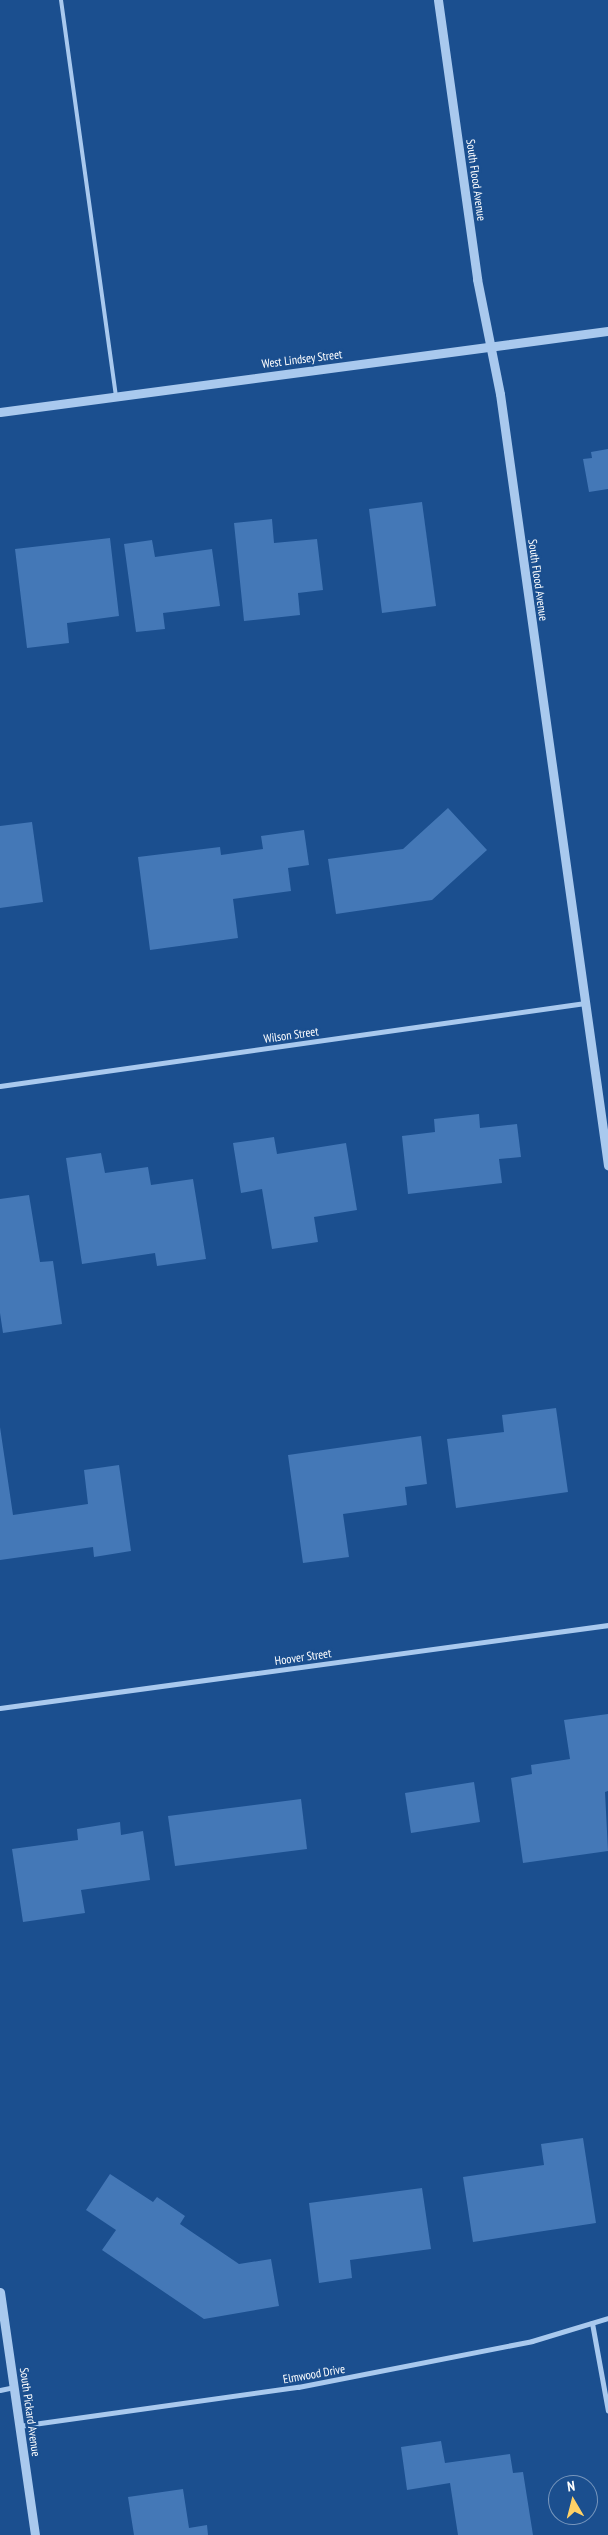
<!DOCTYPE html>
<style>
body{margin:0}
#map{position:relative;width:608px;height:2535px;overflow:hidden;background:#1b4f8f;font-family:"PT Sans Narrow",sans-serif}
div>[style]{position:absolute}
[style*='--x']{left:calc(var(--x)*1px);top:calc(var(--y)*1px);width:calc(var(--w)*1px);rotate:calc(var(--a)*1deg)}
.building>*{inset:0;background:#4478b7}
.service>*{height:4px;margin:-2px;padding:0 2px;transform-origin:2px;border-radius:2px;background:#a9c9ee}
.minor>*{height:5px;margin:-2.5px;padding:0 2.5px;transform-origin:2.5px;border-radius:2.5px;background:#a9c9ee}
.tertiary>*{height:9px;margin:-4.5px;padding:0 4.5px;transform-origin:4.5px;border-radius:4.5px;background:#a9c9ee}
span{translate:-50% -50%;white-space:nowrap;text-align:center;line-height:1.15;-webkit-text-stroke:4.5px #1b4f8f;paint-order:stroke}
.street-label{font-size:12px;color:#fff}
.north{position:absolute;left:548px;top:2475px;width:50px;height:50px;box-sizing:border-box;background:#1b4f8f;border:1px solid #7695bc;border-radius:50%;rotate:352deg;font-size:14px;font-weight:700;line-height:20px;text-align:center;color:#fff}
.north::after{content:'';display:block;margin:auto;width:18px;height:22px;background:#ffd166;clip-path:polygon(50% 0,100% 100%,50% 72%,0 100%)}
</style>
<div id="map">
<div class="building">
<i style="clip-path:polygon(608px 449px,608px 489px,589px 492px,583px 459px,592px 458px,591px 452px)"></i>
<i style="clip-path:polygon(422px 502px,436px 606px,382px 613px,369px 509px)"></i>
<i style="clip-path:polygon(272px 519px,274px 543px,317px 539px,323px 590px,298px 593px,300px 615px,244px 621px,234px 523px)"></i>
<i style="clip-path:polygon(110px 538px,119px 616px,67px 623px,69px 643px,27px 648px,15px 549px)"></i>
<i style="clip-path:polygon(152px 540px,155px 557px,212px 549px,220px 606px,163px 613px,165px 629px,136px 632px,124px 544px)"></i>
<i style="clip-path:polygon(448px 808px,487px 850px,432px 900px,336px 914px,328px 859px,403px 849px)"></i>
<i style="clip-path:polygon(32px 822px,43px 902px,0 908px,0 826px)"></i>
<i style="clip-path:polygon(304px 830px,309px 865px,288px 868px,291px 891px,233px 899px,238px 938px,150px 950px,138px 857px,220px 847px,221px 855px,263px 849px,261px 836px)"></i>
<i style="clip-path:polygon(479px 1114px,480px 1128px,517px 1124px,521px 1157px,499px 1159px,502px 1183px,408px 1194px,402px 1136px,435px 1132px,434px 1119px)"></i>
<i style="clip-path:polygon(274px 1137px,277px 1154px,346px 1143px,357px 1210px,314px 1217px,318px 1242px,272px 1249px,262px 1189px,241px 1193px,233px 1143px)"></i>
<i style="clip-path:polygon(101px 1153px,105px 1173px,148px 1167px,151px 1185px,193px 1179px,206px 1259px,157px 1266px,155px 1253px,82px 1264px,66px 1158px)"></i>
<i style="clip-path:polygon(29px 1195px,40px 1262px,53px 1261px,62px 1324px,3px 1333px,0 1313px,0 1199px)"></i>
<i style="clip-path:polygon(556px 1408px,568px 1492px,456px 1508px,447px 1439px,504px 1432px,502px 1415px)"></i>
<i style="clip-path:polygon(0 1427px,13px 1515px,88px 1504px,84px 1470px,119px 1465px,131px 1551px,94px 1557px,93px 1547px,0 1560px)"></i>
<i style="clip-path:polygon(421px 1436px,427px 1484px,405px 1487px,407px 1505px,343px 1514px,349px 1557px,303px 1563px,288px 1455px)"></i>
<i style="clip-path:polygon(608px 1714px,608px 1791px,605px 1792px,608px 1851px,523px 1863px,511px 1778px,532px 1774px,531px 1765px,570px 1759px,564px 1720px)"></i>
<i style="clip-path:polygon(474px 1782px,480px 1822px,411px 1833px,405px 1793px)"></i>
<i style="clip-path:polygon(301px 1799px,307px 1849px,175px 1866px,168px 1816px)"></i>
<i style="clip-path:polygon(120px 1822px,121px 1835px,143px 1831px,150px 1880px,81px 1890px,85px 1913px,23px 1922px,12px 1849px,78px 1840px,77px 1829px)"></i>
<i style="clip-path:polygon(583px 2138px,596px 2223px,473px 2242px,463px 2177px,544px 2165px,541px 2144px)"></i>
<i style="clip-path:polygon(110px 2174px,153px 2202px,157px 2197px,185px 2216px,180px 2224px,239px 2264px,271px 2259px,279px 2306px,204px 2319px,102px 2250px,116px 2230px,86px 2210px)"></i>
<i style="clip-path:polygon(422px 2188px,431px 2249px,350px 2260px,352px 2278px,319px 2283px,309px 2203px)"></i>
<i style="clip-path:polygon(441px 2441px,445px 2463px,510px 2454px,513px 2473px,523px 2472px,533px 2535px,458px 2535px,450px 2483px,407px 2490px,401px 2447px)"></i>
<i style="clip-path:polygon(183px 2489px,189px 2528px,207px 2525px,208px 2535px,134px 2535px,128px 2497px)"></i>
</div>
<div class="service">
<i style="--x:61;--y:0;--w:399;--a:82.1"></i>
</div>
<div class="minor">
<i style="--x:0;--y:1086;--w:591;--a:-8.08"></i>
<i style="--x:0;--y:1708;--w:614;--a:-7.77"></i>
<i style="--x:592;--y:2323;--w:89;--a:79.7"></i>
<i style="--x:0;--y:2390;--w:14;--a:-12"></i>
<i style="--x:19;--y:2426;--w:282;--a:-8"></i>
<i style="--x:298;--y:2387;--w:238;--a:-11.1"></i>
<i style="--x:532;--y:2341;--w:79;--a:-16.8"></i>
</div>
<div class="tertiary">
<i style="--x:438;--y:0;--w:282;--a:82"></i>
<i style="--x:477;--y:279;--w:117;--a:78.7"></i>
<i style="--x:500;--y:394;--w:779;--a:82.03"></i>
<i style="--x:0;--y:412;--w:613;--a:-7.59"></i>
<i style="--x:0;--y:2292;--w:246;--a:81.8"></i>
</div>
<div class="street-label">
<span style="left:476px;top:180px;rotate:82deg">South Flood Avenue</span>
<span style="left:302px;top:359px;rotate:-7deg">West Lindsey Street</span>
<span style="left:538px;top:580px;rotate:82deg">South Flood Avenue</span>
<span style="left:291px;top:1035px;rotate:-8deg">Wilson Street</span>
<span style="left:303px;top:1657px;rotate:-8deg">Hoover Street</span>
<span style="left:314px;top:2374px;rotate:-10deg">Elmwood Drive</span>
<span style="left:30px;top:2412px;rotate:82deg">South Pickard Avenue</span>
</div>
<div class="north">N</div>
</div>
